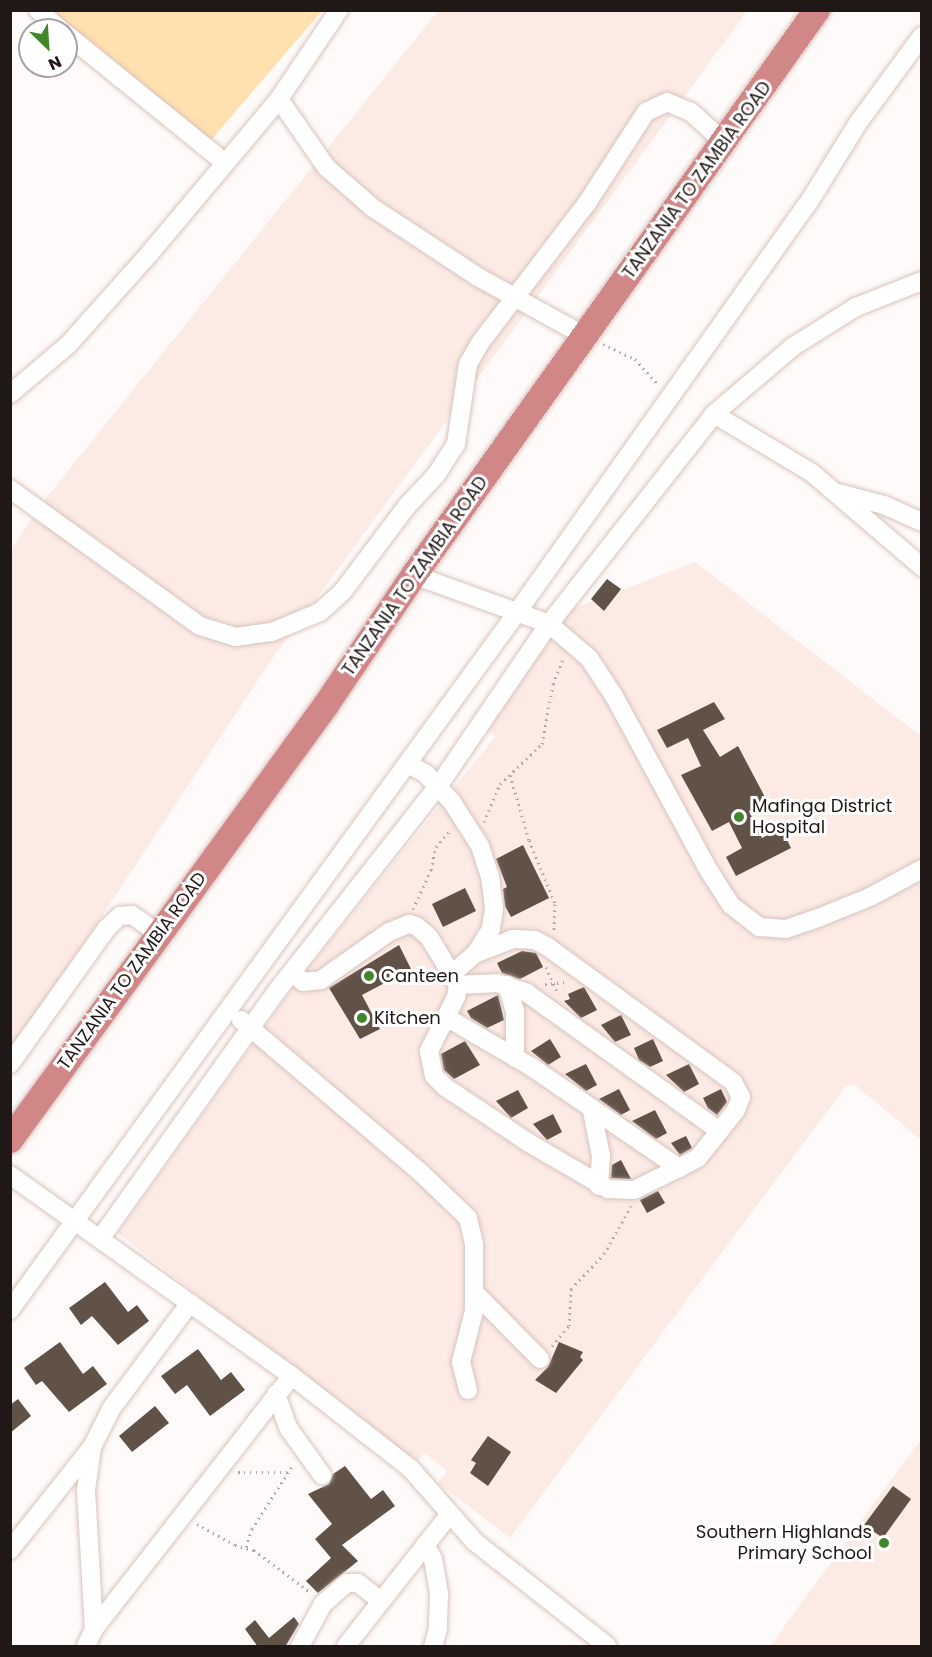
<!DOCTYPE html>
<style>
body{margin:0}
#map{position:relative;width:932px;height:1657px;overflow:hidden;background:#fefaf9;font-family:Poppins,sans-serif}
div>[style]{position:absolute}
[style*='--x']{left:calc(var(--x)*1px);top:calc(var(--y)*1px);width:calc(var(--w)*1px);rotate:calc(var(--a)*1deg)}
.built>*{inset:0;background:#fceae5}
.green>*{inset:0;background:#ffe0af}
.building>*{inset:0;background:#615248}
.path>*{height:3px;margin-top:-1.5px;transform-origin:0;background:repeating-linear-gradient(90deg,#ada8a6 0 1.5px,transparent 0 6px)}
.roads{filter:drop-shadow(0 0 2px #d7c3bc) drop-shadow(0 0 2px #d7c3bc)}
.minor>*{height:18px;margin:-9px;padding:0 9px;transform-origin:9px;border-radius:9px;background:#fff}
.highway>*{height:26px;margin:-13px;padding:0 13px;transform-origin:13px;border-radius:13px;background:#d18688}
.dots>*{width:16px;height:16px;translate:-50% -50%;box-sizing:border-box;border:3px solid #fff;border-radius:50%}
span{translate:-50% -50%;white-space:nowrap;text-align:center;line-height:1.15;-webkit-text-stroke:6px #fff;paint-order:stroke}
.street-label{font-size:18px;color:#201816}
.poi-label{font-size:18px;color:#201816}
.left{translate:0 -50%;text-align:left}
.right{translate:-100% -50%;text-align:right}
.frame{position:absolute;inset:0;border:12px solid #201816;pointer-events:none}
.north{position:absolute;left:18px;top:18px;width:60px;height:60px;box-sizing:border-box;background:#fff;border:2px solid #a6a3a2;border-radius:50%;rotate:155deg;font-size:16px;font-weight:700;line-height:24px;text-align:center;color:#201816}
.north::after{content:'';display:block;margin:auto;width:21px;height:27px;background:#40862b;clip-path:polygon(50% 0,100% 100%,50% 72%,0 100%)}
</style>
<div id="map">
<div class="built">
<i style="clip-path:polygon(438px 11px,747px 11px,272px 659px,11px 1053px,11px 549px,46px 498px)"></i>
<i style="clip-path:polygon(695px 562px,921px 736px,921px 1140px,854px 1084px,845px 1087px,510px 1538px,438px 1483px,447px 1471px,424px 1453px,415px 1465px,118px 1233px,298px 981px,495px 737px,477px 714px,538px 622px)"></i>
<i style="clip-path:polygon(921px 1439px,921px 1646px,770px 1646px)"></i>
</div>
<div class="green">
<i style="clip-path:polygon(53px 11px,322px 11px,211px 140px)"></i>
</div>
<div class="building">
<i style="clip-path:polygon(607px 579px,621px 589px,604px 611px,591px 599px)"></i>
<i style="clip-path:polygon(714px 702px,725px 719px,703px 730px,720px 757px,738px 746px,767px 801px,749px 811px,762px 838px,781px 828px,791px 848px,736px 876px,726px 857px,742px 848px,729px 822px,712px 831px,681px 775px,701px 766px,688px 738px,667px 748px,657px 730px)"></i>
<i style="clip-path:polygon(523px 845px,549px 898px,511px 917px,505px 906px,503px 889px,507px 887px,496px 859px)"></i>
<i style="clip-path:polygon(465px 888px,476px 911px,443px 927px,432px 904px)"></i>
<i style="clip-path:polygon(399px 945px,411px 969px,362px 995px,380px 1029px,360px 1039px,329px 988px)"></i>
<i style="clip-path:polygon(522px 951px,536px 953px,543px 967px,520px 979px,502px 973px,497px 963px)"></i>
<i style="clip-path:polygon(584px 987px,597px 1010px,581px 1018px,564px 1001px,570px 999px,568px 994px)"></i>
<i style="clip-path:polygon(498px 995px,504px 1020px,487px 1028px,471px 1018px,467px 1011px)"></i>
<i style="clip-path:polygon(621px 1015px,631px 1035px,615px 1042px,601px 1025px)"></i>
<i style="clip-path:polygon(550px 1039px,561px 1057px,548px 1065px,531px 1051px)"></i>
<i style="clip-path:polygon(653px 1039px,663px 1061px,650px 1067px,639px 1060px,634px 1048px)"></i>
<i style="clip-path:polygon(465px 1041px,480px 1065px,454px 1079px,444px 1070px,441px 1054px)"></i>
<i style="clip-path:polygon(586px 1064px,597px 1085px,586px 1091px,565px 1074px)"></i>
<i style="clip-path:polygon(689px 1064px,699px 1084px,684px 1092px,666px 1075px)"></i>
<i style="clip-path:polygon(619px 1089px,630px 1110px,621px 1115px,599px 1099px)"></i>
<i style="clip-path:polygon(721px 1089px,727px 1102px,717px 1115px,708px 1108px,703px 1098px)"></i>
<i style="clip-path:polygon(518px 1090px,528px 1108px,511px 1118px,496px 1101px)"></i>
<i style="clip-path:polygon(655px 1110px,667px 1133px,656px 1139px,632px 1121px)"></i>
<i style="clip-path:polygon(553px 1114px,562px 1132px,547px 1140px,533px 1124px)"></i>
<i style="clip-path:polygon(686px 1136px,692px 1148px,680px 1155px,671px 1143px)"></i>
<i style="clip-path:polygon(621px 1160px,631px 1179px,611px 1178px,612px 1165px)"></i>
<i style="clip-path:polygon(658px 1191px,665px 1203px,647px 1213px,640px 1200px)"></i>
<i style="clip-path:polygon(105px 1282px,128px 1312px,137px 1305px,149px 1321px,118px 1345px,92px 1316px,81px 1325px,69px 1308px)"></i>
<i style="clip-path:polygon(60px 1342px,83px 1374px,93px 1366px,107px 1384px,69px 1412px,42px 1381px,36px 1385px,24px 1368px)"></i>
<i style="clip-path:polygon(559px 1342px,583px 1352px,580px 1357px,583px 1360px,556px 1393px,535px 1380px,548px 1367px)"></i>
<i style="clip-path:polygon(198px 1349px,221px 1380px,231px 1372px,245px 1390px,210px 1416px,187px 1385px,175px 1394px,161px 1376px)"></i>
<i style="clip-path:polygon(18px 1399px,31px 1416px,10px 1433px,10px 1405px)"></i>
<i style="clip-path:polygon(155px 1406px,169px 1423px,132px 1452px,119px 1436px)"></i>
<i style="clip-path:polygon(488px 1436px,511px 1452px,488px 1486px,470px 1473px,476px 1463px,471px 1460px)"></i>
<i style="clip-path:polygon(345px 1466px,371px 1499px,383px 1490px,395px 1506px,342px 1545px,358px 1561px,318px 1593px,306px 1581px,331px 1558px,315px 1539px,332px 1524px,308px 1494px,329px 1484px,333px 1474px)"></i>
<i style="clip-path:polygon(893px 1486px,911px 1499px,883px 1538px,864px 1525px)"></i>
<i style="clip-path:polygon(294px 1617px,299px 1624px,285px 1647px,258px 1647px,245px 1629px,255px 1620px,269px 1638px)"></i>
</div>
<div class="path">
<i style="--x:603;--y:344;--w:35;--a:25"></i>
<i style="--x:635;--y:359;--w:36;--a:48"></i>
<i style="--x:510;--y:775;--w:68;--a:73.7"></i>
<i style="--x:529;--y:840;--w:69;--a:67.9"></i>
<i style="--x:555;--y:904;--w:28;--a:92"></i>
<i style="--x:484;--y:822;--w:41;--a:-67.2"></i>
<i style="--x:500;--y:784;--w:58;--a:-43.6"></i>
<i style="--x:542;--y:744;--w:61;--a:-79.6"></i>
<i style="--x:553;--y:684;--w:27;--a:-68"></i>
<i style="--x:413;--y:909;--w:43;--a:-65.2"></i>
<i style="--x:431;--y:870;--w:24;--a:-78"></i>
<i style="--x:436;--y:847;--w:23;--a:-50"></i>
<i style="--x:546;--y:967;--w:30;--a:66"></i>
<i style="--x:545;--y:984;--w:22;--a:-5"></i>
<i style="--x:552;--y:1346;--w:26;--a:-50"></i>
<i style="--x:569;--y:1326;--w:37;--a:-87"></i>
<i style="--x:571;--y:1289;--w:48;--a:-46.7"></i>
<i style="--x:604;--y:1254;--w:55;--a:-60.6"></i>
<i style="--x:238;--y:1472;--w:52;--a:0"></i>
<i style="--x:197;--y:1524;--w:43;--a:28.9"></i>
<i style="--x:235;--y:1545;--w:20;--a:15"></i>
<i style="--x:254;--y:1550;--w:70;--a:36.9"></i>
<i style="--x:246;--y:1547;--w:19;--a:-72"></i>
<i style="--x:252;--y:1529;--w:78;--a:-57.5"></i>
</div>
<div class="roads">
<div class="minor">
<i style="--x:38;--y:10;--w:30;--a:41"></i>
<i style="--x:66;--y:34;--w:203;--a:39"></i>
<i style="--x:279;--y:99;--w:83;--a:55.3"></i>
<i style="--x:326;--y:167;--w:62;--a:41.1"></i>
<i style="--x:373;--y:208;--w:126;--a:33.3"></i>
<i style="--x:478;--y:277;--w:122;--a:28.9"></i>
<i style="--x:10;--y:394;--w:76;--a:-40.2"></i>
<i style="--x:68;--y:345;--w:123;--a:-48.3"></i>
<i style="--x:150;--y:253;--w:201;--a:-50"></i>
<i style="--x:279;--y:99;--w:107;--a:-56"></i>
<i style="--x:714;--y:414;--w:114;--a:31"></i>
<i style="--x:812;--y:473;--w:145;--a:40.5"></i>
<i style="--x:10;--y:489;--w:234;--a:35.8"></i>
<i style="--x:200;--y:626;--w:37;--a:17"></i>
<i style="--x:235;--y:637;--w:37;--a:-8"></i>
<i style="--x:272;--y:632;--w:52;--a:-22.6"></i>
<i style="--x:320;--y:612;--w:31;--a:-42"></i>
<i style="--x:343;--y:591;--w:106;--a:-53"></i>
<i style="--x:407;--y:506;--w:42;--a:-46.9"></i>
<i style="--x:436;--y:475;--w:37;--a:-57"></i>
<i style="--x:456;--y:444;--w:81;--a:-81.5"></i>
<i style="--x:468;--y:364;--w:24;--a:-60"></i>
<i style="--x:480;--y:343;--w:176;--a:-52.6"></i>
<i style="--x:587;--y:203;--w:108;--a:-57"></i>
<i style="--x:646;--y:112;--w:23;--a:-25"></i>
<i style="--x:667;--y:102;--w:26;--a:23"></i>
<i style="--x:691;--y:112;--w:46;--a:42.4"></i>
<i style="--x:838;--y:493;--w:48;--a:14.6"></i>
<i style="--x:884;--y:505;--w:42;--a:24.1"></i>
<i style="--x:414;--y:575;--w:144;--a:19.9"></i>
<i style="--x:549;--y:624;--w:52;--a:40.4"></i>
<i style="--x:589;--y:658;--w:45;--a:56.7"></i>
<i style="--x:614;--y:696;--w:199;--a:61.5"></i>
<i style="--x:709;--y:871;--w:40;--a:57.1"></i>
<i style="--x:731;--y:905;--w:36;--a:38"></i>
<i style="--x:759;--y:927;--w:27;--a:4"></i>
<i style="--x:786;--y:929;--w:34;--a:-19"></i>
<i style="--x:818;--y:918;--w:56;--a:-22"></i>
<i style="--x:870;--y:897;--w:59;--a:-28.3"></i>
<i style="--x:408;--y:764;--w:21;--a:29"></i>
<i style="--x:426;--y:774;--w:38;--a:47"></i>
<i style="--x:452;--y:802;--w:52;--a:57.5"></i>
<i style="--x:480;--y:846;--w:32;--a:72"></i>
<i style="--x:490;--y:876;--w:33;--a:83"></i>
<i style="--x:494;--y:909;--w:20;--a:99"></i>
<i style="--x:491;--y:929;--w:28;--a:122"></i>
<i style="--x:476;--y:953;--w:30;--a:139"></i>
<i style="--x:292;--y:972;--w:15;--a:42"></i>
<i style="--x:303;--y:982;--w:18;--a:-6"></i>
<i style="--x:321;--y:980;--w:83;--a:-35.2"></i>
<i style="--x:389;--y:932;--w:22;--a:-22"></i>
<i style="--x:409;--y:924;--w:7;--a:16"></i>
<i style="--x:416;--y:926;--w:17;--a:40"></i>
<i style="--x:429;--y:937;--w:56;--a:58.9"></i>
<i style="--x:458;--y:985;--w:12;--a:99"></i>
<i style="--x:456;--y:997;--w:60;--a:116.6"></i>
<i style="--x:429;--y:1051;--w:25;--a:79"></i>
<i style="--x:434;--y:1076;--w:16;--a:45"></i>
<i style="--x:445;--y:1087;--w:101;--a:33.7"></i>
<i style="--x:529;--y:1143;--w:91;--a:30.2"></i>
<i style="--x:608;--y:1189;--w:26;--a:2"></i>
<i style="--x:634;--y:1190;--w:50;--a:-26.1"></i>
<i style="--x:458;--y:985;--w:39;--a:-3"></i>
<i style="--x:497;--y:983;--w:32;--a:18"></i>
<i style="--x:527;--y:993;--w:237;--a:35.6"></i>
<i style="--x:507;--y:985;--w:27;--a:73"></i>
<i style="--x:515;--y:1011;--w:47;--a:90"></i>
<i style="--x:446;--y:1017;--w:97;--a:30.3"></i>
<i style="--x:530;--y:1066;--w:181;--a:34.4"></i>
<i style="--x:679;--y:1168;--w:21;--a:-28"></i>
<i style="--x:698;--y:1158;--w:61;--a:-51.6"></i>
<i style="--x:736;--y:1110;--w:14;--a:-69"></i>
<i style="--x:741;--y:1097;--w:17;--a:-118"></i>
<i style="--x:733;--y:1082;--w:229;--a:-143.9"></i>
<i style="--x:548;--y:947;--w:15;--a:-152"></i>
<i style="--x:535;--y:940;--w:22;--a:-177"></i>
<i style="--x:513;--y:939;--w:40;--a:159"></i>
<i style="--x:241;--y:1020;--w:232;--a:40.3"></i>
<i style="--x:418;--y:1170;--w:69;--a:43.8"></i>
<i style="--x:468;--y:1218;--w:28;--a:77"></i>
<i style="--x:474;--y:1245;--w:66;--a:90"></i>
<i style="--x:474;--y:1311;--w:53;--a:104.3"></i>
<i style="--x:461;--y:1362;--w:29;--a:76"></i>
<i style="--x:10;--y:1064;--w:167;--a:-54.5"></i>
<i style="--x:107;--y:928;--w:18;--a:-43"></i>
<i style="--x:120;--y:916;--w:12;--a:-5"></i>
<i style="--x:132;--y:915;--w:33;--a:35"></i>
<i style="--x:592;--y:1111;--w:46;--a:78.7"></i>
<i style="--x:601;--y:1156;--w:30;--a:94"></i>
<i style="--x:10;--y:1175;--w:346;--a:35.5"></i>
<i style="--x:292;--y:1376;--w:151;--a:38"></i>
<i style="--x:411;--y:1469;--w:97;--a:48.8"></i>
<i style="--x:475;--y:1542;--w:168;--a:38.2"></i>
<i style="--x:100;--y:1239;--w:303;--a:-54.5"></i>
<i style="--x:276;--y:992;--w:263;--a:-51.8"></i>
<i style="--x:439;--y:785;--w:195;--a:-55.7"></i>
<i style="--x:549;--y:624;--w:267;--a:-51.8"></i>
<i style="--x:714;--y:414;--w:105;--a:-40.4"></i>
<i style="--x:794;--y:346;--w:73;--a:-32.2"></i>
<i style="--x:856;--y:307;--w:71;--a:-21.5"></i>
<i style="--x:474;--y:1292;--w:94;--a:45.4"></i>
<i style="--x:10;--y:1310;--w:864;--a:-53.99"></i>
<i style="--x:518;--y:611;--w:498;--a:-54.6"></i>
<i style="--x:807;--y:205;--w:97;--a:-58.1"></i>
<i style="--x:858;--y:123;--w:108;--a:-53.7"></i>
<i style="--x:276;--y:1394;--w:37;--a:70"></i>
<i style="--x:289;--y:1429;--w:57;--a:54.3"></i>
<i style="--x:425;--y:1545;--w:16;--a:60"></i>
<i style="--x:433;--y:1559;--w:36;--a:80"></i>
<i style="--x:439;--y:1594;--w:35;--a:92"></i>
<i style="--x:438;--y:1629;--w:18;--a:106"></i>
<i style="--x:10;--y:1550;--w:130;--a:-51.5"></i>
<i style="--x:94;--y:1629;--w:321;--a:-52"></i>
<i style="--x:86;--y:1646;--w:19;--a:-65"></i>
<i style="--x:94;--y:1629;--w:139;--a:-93.3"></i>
<i style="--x:86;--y:1490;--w:43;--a:-82.1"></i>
<i style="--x:92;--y:1447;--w:42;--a:-63.4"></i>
<i style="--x:111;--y:1409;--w:132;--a:-53.3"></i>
<i style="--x:300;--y:1646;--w:48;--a:-61.3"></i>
<i style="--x:323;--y:1604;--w:32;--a:-41"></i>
<i style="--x:347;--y:1583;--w:11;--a:0"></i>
<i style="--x:358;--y:1583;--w:29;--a:38"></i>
<i style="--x:346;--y:1646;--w:168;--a:-51.8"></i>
</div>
<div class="highway">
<i style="--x:10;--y:1140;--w:538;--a:-54"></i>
<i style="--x:326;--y:705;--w:157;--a:-55.9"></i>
<i style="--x:414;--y:575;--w:694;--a:-54.5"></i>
</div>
</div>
<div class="dots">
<i style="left:739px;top:817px;background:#40862b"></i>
<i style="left:369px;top:976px;background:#40862b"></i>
<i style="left:362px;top:1018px;background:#40862b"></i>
<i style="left:884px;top:1543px;background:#40862b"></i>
</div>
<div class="street-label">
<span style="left:697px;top:180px;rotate:-54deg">TANZANIA TO ZAMBIA ROAD</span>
<span style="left:415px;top:576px;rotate:-55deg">TANZANIA TO ZAMBIA ROAD</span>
<span style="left:132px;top:971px;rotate:-54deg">TANZANIA TO ZAMBIA ROAD</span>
</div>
<div class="poi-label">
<span class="left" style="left:752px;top:817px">Mafinga District<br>Hospital</span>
<span class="left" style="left:381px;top:976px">Canteen</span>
<span class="left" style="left:374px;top:1018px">Kitchen</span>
<span class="right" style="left:872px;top:1543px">Southern Highlands<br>Primary School</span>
</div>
<div class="frame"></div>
<div class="north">N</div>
</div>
